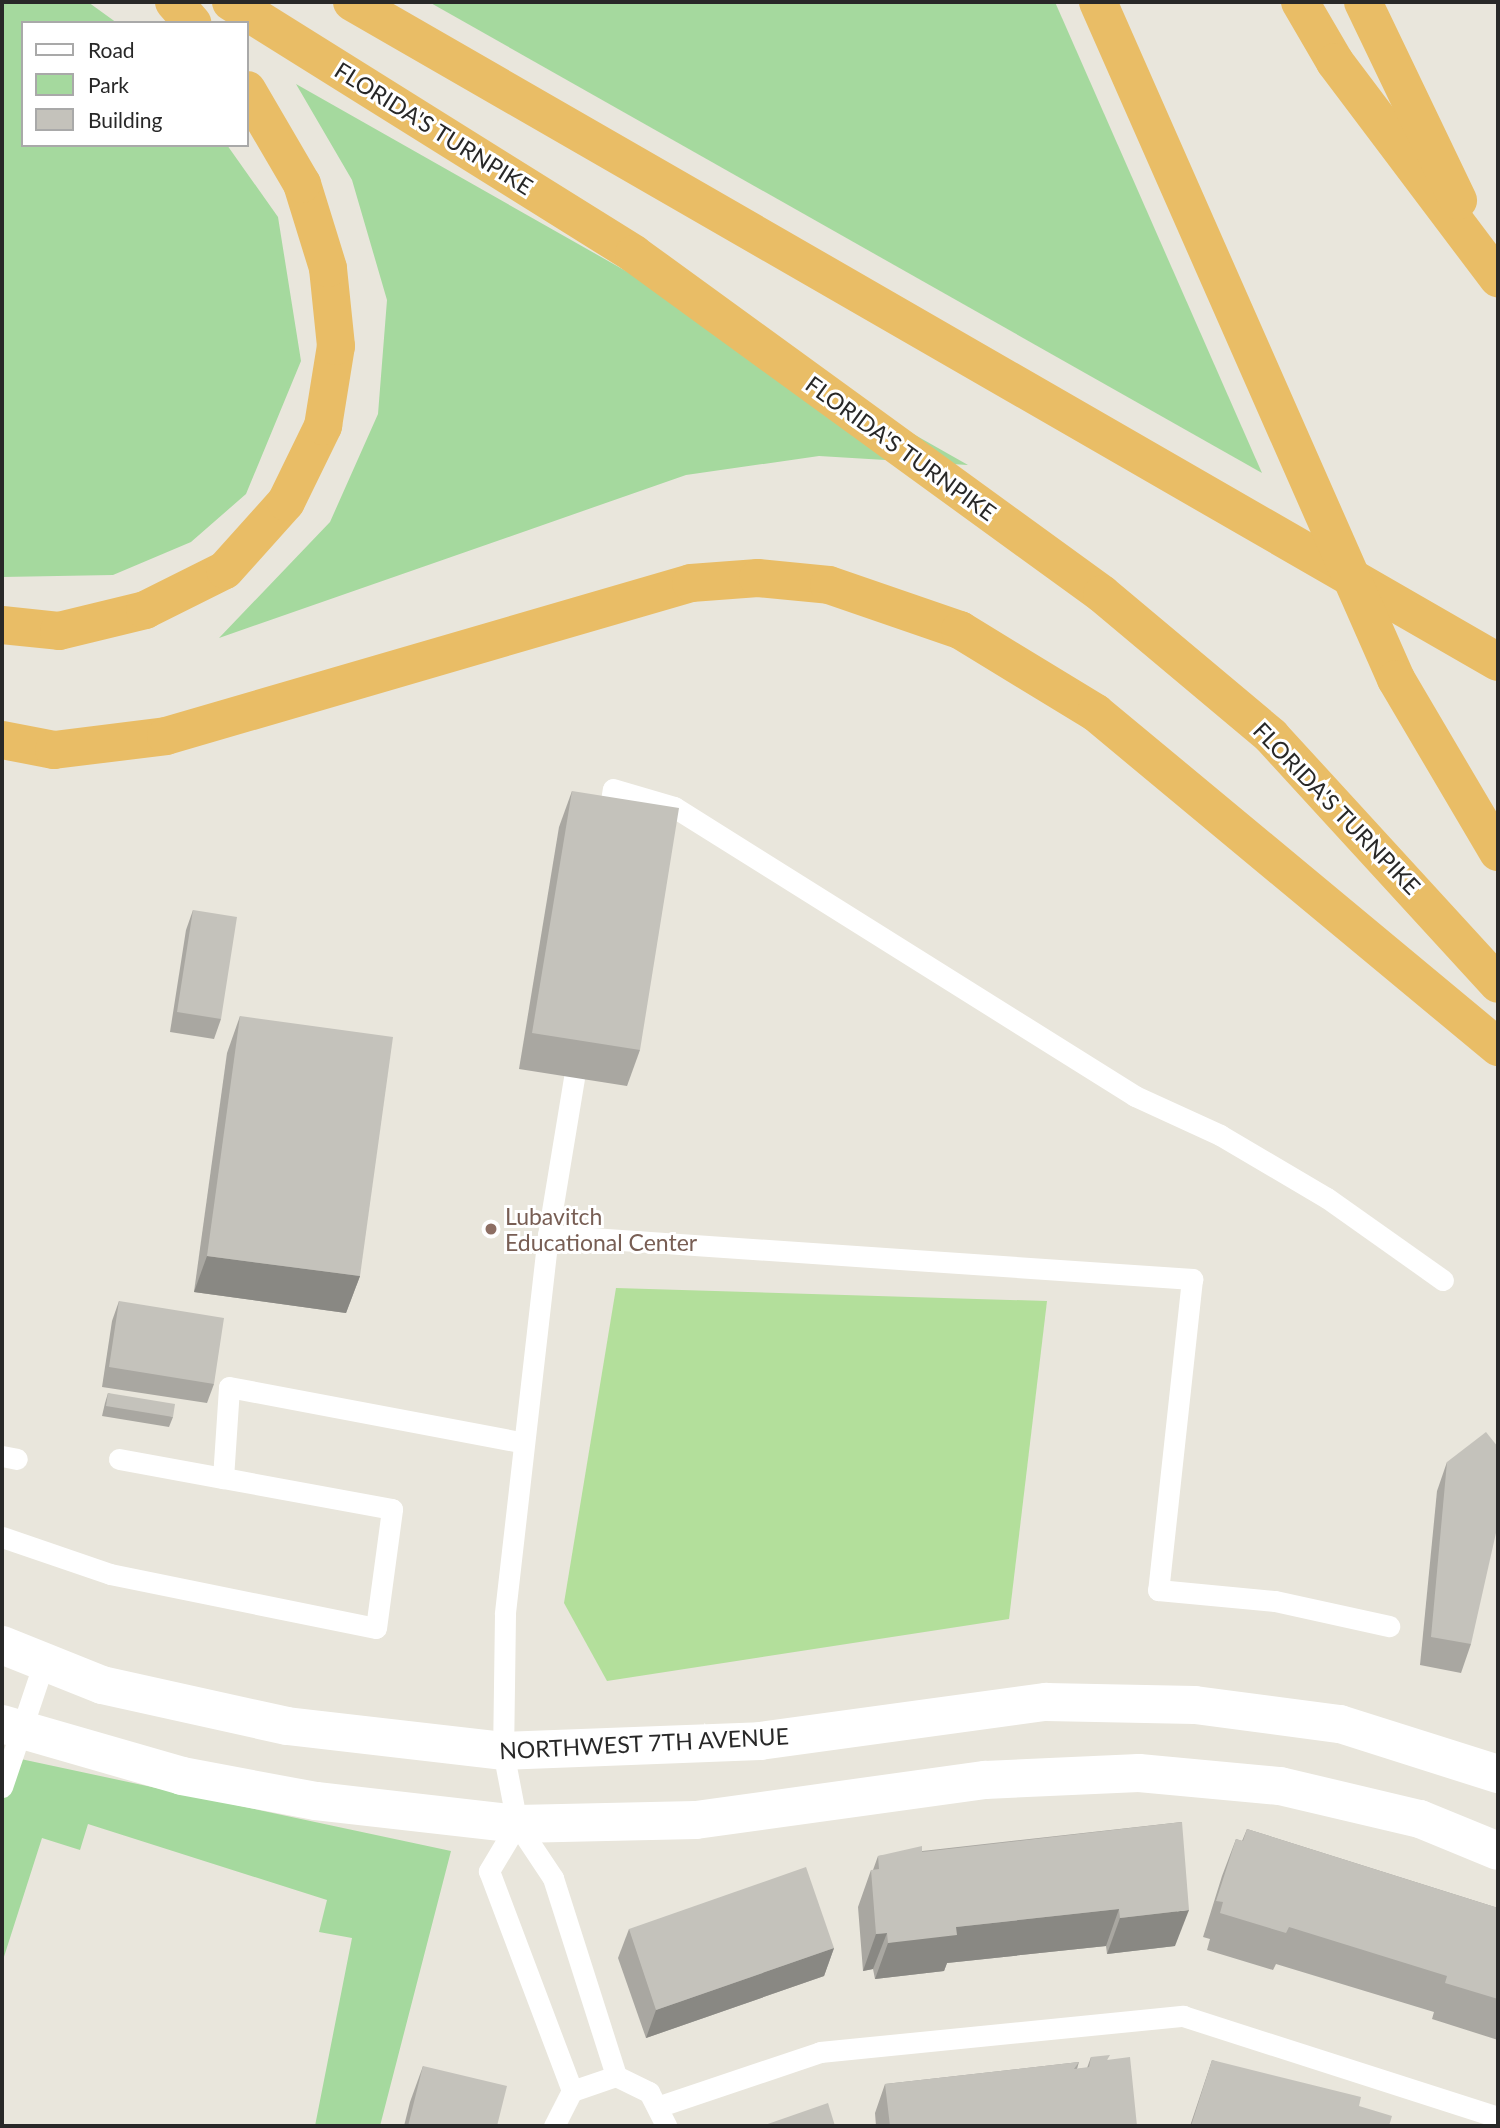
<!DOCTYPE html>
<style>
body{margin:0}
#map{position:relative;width:1500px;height:2128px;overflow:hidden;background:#e9e6dc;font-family:Lato,sans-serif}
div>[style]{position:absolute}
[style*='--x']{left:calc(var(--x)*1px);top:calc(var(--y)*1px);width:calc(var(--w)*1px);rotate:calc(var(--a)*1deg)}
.green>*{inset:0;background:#a5d99e}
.pitch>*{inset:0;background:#b3df9b}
.lane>*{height:21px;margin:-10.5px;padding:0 10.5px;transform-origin:10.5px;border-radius:10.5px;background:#fff}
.secondary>*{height:38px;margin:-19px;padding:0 19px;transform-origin:19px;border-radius:19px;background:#fff}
.highway>*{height:38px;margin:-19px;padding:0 19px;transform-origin:19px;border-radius:19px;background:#e9bd66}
.wall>*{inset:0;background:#a9a7a1}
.shaded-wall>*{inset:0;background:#898883}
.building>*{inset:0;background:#c4c2bb}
.dots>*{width:19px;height:19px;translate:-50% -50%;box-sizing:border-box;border:4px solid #fff;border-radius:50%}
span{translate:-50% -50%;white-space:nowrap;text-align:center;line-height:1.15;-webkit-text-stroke:6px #fff;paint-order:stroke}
.street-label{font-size:23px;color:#282828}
.education-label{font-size:23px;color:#785e54}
.left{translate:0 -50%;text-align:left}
.frame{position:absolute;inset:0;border:4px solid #282828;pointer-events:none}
.legend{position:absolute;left:21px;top:21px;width:228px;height:126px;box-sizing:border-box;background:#fff;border:2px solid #a9a9a9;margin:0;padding:9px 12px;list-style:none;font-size:21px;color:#282828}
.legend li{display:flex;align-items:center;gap:14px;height:35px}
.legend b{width:35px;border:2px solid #a9a9a9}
</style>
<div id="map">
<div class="green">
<i style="clip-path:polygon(2px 2px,88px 2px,117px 23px,23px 23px,23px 145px,227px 145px,278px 217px,301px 361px,246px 494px,191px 542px,113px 575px,2px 577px)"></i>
<i style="clip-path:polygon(429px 2px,1055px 2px,1262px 473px)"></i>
<i style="clip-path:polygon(296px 84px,968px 465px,819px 456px,686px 475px,219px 638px,330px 522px,378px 414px,387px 300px,352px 180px)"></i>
<i style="clip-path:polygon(2px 1755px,451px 1851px,380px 2126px,315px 2126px,352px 1938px,319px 1932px,327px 1900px,88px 1824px,80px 1850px,42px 1838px,2px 1963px)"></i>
</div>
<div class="pitch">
<i style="clip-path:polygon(616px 1288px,1047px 1301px,1009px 1619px,607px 1681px,564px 1603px)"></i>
</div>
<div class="lane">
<i style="--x:607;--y:826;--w:37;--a:-81"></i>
<i style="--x:613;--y:789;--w:64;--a:16.4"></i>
<i style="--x:674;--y:807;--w:544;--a:32.08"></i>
<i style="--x:1135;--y:1096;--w:94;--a:24.6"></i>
<i style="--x:1220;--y:1135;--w:124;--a:30.5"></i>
<i style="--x:1327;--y:1198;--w:142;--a:35.3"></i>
<i style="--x:574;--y:1078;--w:159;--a:99.4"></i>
<i style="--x:548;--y:1235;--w:381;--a:96.5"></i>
<i style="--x:505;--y:1614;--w:137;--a:90.8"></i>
<i style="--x:503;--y:1751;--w:74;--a:79.1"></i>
<i style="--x:517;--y:1824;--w:65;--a:56.3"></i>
<i style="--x:553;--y:1878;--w:208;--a:72.3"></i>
<i style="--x:548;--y:1235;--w:646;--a:3.91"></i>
<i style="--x:1192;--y:1279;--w:313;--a:96.2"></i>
<i style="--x:1158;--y:1590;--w:118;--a:5.4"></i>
<i style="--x:1275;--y:1601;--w:117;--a:12.4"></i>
<i style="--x:2;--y:1456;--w:15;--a:11"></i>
<i style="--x:119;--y:1459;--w:106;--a:10.4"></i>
<i style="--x:223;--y:1478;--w:91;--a:-86.2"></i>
<i style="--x:229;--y:1387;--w:300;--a:10.7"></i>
<i style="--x:2;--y:1537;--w:114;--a:18.9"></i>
<i style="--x:110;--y:1574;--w:271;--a:11.5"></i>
<i style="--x:376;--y:1628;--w:120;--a:-82.3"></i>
<i style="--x:392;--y:1509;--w:172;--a:-169.6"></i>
<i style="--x:2;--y:1787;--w:132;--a:-71.4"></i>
<i style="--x:517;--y:1824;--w:55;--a:120.8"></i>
<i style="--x:489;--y:1871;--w:235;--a:69.3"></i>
<i style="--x:660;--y:2106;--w:169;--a:-18.6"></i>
<i style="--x:820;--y:2052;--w:365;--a:-5.7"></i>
<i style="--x:1183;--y:2016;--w:331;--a:17.8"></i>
<i style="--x:554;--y:2126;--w:39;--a:-63"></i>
<i style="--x:572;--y:2091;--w:46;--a:-18.8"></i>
<i style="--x:616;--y:2076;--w:37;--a:26"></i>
<i style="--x:649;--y:2092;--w:38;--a:63"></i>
</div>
<div class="secondary">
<i style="--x:2;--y:1645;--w:108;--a:21.8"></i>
<i style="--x:102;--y:1685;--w:189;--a:12.5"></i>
<i style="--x:287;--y:1726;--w:217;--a:6.6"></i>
<i style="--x:503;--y:1751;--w:257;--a:-2.2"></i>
<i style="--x:760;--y:1741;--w:289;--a:-7.8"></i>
<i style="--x:1046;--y:1702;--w:149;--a:1.2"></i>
<i style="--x:1195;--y:1705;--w:146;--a:7.5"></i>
<i style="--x:1340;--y:1724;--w:166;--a:17.6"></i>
<i style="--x:2;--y:1724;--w:187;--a:16.1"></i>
<i style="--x:182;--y:1776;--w:136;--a:10.6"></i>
<i style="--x:316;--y:1801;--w:202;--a:6.5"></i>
<i style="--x:517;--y:1824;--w:179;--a:-1.3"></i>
<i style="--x:696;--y:1820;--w:292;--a:-7.9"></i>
<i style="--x:985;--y:1780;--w:154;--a:-2.6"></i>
<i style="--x:1139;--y:1773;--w:142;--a:5.3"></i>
<i style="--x:1280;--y:1786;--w:144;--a:13.3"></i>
<i style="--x:1420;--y:1819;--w:84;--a:22.3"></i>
</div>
<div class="highway">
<i style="--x:174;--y:2;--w:28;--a:49"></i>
<i style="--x:231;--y:2;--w:475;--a:32"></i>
<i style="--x:634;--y:254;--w:578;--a:36"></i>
<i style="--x:1102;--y:594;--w:221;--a:40"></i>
<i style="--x:1271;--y:736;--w:336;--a:47.5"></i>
<i style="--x:352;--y:2;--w:1322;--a:29.94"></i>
<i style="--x:1098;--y:2;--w:740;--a:66.24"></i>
<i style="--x:1396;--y:679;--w:201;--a:59.5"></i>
<i style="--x:1300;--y:2;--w:69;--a:59.7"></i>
<i style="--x:1335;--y:62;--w:271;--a:53"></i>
<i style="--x:1363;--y:2;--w:220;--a:64.4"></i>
<i style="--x:2;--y:625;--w:57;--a:6"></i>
<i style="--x:59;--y:631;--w:89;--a:-13.7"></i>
<i style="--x:145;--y:610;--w:89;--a:-26.6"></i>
<i style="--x:225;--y:570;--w:91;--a:-48.1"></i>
<i style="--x:286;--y:502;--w:85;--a:-64"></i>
<i style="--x:323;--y:426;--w:81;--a:-80.8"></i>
<i style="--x:336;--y:346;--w:78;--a:-95.9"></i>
<i style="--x:328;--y:268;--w:88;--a:-107.2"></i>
<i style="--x:302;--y:184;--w:109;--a:-120.3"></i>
<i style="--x:2;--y:740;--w:53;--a:10.9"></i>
<i style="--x:54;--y:750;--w:113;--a:-7.1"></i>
<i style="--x:166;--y:736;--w:547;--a:-16.25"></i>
<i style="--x:691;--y:583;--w:67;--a:-4.3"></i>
<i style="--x:758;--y:578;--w:71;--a:5.6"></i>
<i style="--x:829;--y:585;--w:139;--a:19"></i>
<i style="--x:960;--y:630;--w:159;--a:31.4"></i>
<i style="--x:1096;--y:713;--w:523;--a:39.72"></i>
</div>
<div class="wall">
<i style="clip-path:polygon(572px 791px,640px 1050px,627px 1086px,519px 1069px,559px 827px)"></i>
<i style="clip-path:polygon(193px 910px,221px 1019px,214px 1039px,170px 1032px,186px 930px)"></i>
<i style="clip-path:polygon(240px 1016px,360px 1276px,346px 1313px,194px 1292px,227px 1053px)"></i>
<i style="clip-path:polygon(119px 1301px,214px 1384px,207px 1403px,102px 1387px,112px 1321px)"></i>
<i style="clip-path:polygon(108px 1393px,173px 1417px,169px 1427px,102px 1416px,105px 1403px)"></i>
<i style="clip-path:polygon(1447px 1462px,1471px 1644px,1461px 1673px,1420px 1665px,1437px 1491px)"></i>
<i style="clip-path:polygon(1182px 1822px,1175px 1946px,1107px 1954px,1106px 1946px,947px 1963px,944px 1971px,875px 1979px,873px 1969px,863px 1971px,858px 1907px,871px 1870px,873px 1870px,878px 1856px)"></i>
<i style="clip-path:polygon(1247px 1829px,1498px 1908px,1498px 2040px,1432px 2019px,1434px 2012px,1276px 1964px,1273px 1970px,1207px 1950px,1210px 1939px,1203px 1937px,1222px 1876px,1236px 1839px,1242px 1841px)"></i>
<i style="clip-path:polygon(629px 1929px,834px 1948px,824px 1976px,646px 2038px,618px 1958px)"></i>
<i style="clip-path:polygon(1091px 2057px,1108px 2060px,1137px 2126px,876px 2126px,875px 2113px,885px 2084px,1079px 2062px,1077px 2069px,1087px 2068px)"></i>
<i style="clip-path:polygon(1212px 2060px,1389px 2126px,1190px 2126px)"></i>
<i style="clip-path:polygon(423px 2066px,497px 2126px,404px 2126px,410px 2102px)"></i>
</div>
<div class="shaded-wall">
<i style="clip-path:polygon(207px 1256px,360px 1276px,346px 1313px,194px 1292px)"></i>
<i style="clip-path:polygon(1119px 1909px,1106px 1946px,947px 1963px,944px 1971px,875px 1979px,888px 1943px,956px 1927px)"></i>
<i style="clip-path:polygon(1189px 1910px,1175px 1946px,1107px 1954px,1120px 1918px)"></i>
<i style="clip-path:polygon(887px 1933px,873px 1969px,863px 1971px,876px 1934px)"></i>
<i style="clip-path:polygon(834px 1948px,824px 1976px,646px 2038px,656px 2010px)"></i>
</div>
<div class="building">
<i style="clip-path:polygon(572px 791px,679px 808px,640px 1050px,532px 1033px)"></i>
<i style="clip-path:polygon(193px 910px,237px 917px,221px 1019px,177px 1012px)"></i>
<i style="clip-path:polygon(240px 1016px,393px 1037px,360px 1276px,207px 1256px)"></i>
<i style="clip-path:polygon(119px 1301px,224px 1318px,214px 1384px,109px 1367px)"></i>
<i style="clip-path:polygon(108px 1393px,175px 1404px,173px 1417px,106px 1406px)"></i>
<i style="clip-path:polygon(1486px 1432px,1498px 1447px,1498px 1524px,1471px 1644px,1431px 1637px,1447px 1462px)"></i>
<i style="clip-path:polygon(1182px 1822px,1189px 1910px,1120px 1918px,1119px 1909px,956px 1927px,957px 1935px,888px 1943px,887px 1933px,876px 1934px,871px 1870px,879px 1869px,878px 1856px,922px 1846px,922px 1852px)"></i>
<i style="clip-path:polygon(1247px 1829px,1498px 1908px,1498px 1999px,1445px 1983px,1447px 1976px,1289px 1927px,1286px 1933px,1220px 1913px,1223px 1902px,1216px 1901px,1236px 1839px,1243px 1841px)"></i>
<i style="clip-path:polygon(806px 1867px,834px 1948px,656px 2010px,629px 1929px)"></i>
<i style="clip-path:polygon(1110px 2055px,1107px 2060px,1130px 2057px,1137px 2126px,890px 2126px,885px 2084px,1079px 2062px,1074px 2069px,1089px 2067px,1091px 2057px)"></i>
<i style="clip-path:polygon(1212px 2060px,1361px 2097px,1359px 2106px,1392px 2116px,1389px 2126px,1191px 2126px)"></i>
<i style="clip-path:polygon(423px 2066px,507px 2086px,497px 2126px,408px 2126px)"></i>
<i style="clip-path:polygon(828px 2103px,835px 2126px,762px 2126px)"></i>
</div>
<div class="dots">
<i style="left:491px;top:1229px;background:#8d6e63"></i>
</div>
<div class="street-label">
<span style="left:434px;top:128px;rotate:32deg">FLORIDA'S TURNPIKE</span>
<span style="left:901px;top:448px;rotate:36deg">FLORIDA'S TURNPIKE</span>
<span style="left:1337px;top:808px;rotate:46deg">FLORIDA'S TURNPIKE</span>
<span style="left:644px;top:1743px;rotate:-3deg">NORTHWEST 7TH AVENUE</span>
</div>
<div class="education-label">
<span class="left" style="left:505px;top:1229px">Lubavitch<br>Educational Center</span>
</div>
<div class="frame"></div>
<ul class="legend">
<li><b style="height:9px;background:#fff"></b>Road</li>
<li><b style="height:19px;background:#a5d99e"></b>Park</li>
<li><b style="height:19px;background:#c4c2bb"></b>Building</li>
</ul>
</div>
